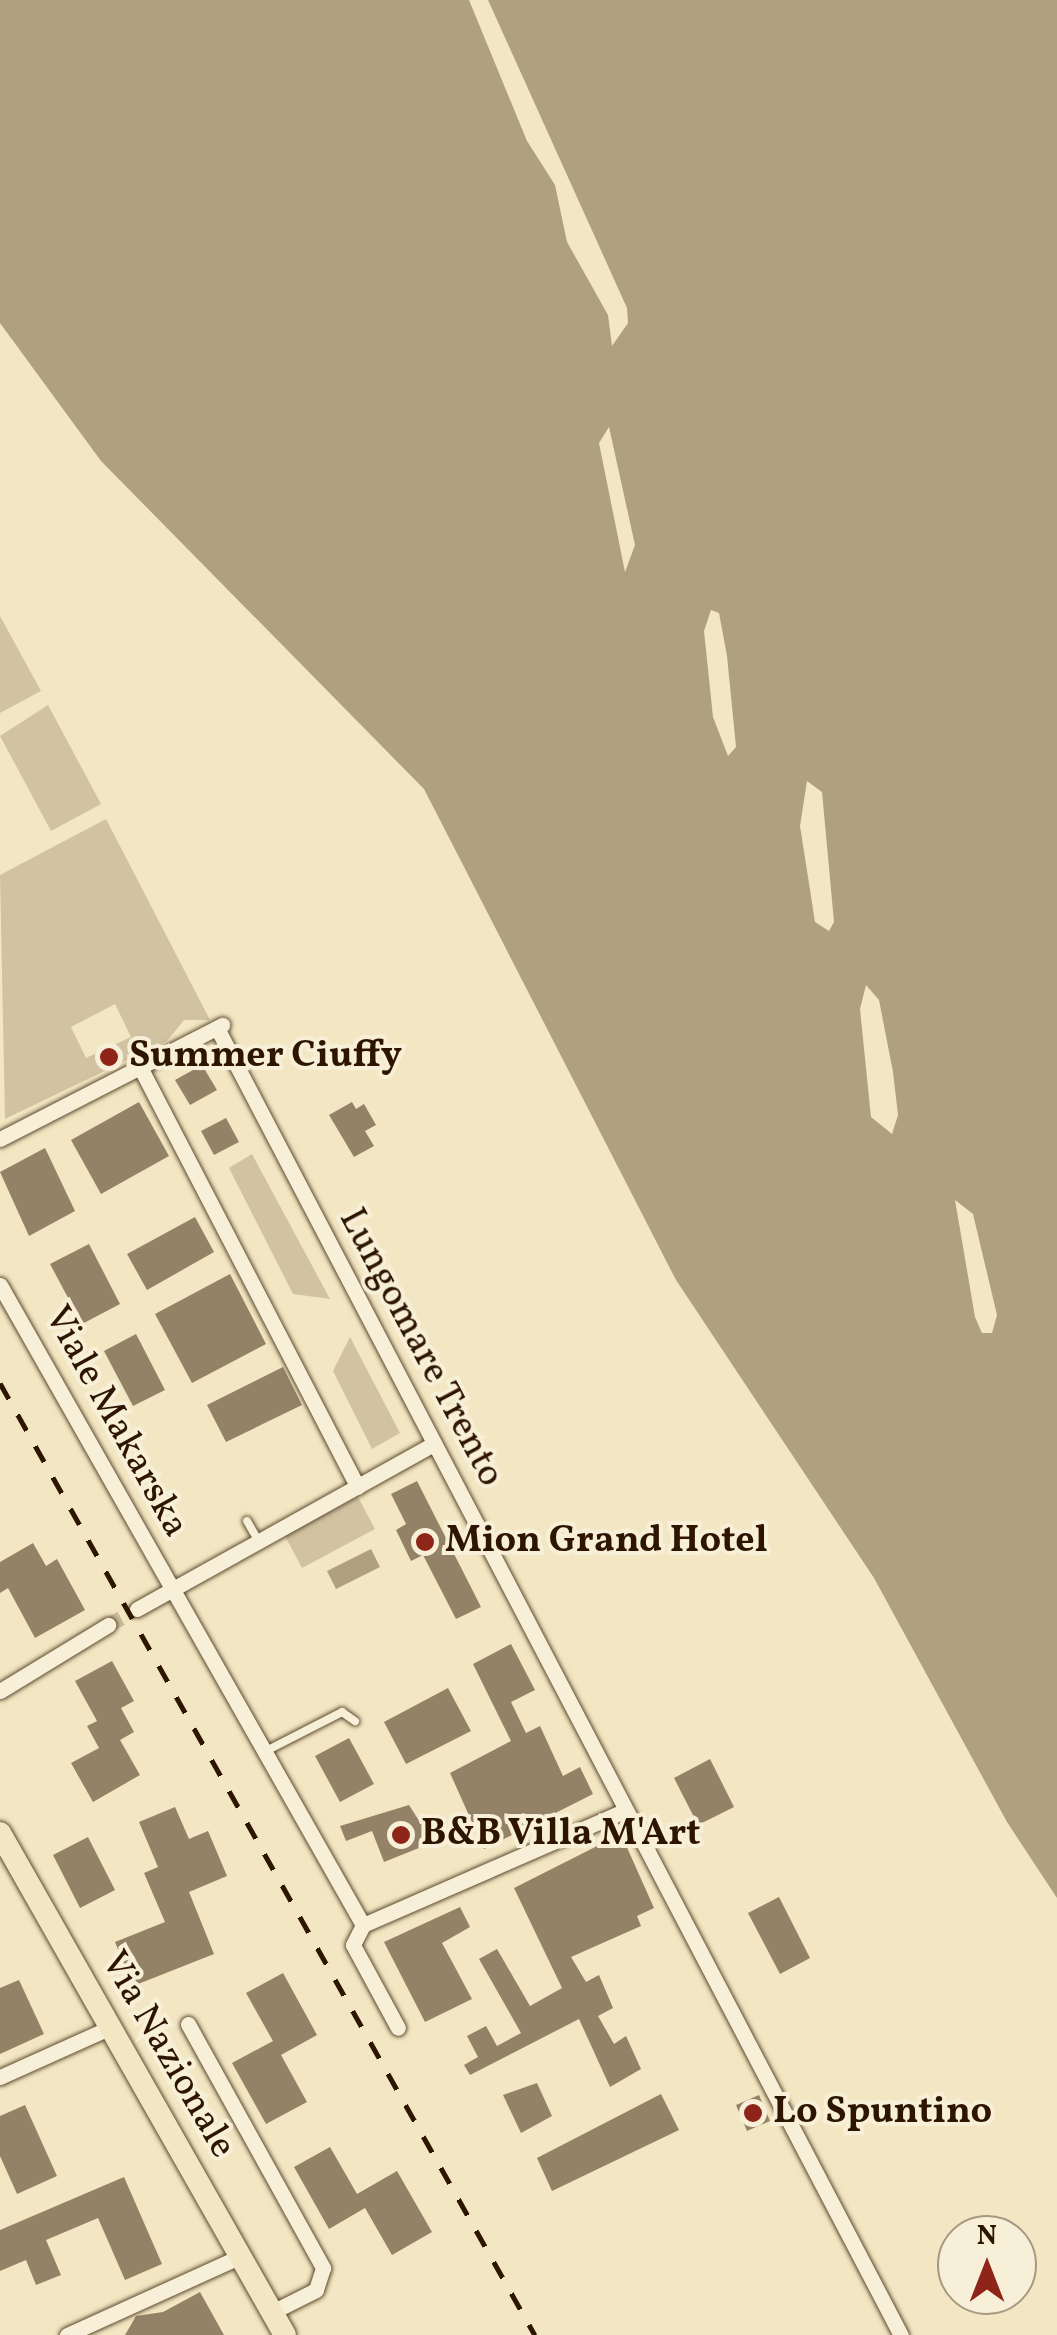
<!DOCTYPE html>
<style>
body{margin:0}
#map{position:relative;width:1057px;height:2335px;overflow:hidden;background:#f2e7c2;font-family:Vollkorn,serif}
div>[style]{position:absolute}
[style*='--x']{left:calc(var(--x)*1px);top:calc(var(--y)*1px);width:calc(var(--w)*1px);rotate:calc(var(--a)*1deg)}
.green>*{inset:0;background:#d1c3a1}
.water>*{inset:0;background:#afa080}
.pier>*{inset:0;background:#f2e7c2}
.building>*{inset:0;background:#938265}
.street-tunnel>*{height:15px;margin-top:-7.5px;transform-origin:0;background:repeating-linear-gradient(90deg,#cbbd9b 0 15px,transparent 0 23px)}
.roads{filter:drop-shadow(0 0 2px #5e4a30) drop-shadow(0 0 2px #5e4a30)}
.lane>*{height:8px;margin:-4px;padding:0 4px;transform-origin:4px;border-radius:4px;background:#f7efd7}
.street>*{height:15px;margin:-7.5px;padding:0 7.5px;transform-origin:7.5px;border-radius:7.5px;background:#f7efd7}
.primary>*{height:22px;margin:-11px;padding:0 11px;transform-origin:11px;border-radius:11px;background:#f2e7c2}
.rail>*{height:5px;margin-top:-2.5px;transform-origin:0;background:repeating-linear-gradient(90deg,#2d1500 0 18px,transparent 0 36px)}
.dots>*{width:28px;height:28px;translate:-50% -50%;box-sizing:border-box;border:5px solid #f7efd7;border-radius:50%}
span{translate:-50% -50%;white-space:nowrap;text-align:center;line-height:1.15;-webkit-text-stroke:8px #f7efd7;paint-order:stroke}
.poi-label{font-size:38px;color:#2d1500;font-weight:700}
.left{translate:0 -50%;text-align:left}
.street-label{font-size:38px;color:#2d1500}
.north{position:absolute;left:937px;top:2215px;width:100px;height:100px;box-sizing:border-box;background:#f7efd7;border:2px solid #a69881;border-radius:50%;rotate:0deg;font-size:28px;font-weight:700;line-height:40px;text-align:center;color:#2d1500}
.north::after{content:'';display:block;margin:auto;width:35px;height:45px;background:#8f2418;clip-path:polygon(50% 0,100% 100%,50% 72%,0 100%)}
</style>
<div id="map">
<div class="green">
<i style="clip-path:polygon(0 616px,41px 691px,0 713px)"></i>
<i style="clip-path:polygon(48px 705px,101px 804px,51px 831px,0 736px)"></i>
<i style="clip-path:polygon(evenodd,106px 819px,210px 1020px,184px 1020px,167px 1041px,5px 1119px,0 875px,106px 819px,115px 1004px,131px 1037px,86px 1058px,71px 1027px,115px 1004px)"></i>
<i style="clip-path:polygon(252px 1154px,330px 1299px,293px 1294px,229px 1168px)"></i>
<i style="clip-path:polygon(350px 1337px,400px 1433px,372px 1449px,333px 1371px)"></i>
<i style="clip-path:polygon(358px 1497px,375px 1529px,302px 1568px,285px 1536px)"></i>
</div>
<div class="water">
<i style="clip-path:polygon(0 0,1057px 0,1057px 1898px,1007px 1822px,874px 1578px,676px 1280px,424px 789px,101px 461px,0 323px)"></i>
<i style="clip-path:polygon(371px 1549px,380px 1567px,336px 1589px,327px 1571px)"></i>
</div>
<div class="pier">
<i style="clip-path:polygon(469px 0,488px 0,627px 308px,628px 323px,612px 346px,608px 315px,567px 242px,555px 185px,527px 141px)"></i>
<i style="clip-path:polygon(609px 427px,635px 545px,625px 572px,599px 443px)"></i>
<i style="clip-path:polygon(711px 610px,719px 613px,727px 656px,736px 747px,728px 756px,713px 717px,704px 631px)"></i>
<i style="clip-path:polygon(807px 781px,822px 792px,834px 922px,829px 931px,815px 922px,800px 826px)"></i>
<i style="clip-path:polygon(866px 985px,879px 1000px,893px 1072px,898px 1115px,892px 1134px,871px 1117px,860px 1009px)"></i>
<i style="clip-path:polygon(955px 1200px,973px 1214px,997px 1315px,992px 1333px,982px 1333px,975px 1317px)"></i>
</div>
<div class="building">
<i style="clip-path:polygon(202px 1065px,217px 1090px,190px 1105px,175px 1080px)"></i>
<i style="clip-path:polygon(139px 1102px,169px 1156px,101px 1194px,71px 1140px)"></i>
<i style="clip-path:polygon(352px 1102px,356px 1109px,364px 1104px,376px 1125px,365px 1131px,374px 1146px,354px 1157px,329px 1115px)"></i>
<i style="clip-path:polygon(226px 1118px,239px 1142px,214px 1155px,201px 1131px)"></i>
<i style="clip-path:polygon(45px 1148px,75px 1211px,29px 1236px,0 1172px)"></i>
<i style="clip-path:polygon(195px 1217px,214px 1252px,147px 1290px,127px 1254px)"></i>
<i style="clip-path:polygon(89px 1244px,120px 1304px,82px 1324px,50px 1264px)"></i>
<i style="clip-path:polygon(230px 1274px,266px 1344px,192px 1383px,155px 1314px)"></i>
<i style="clip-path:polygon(136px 1334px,165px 1390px,133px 1406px,104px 1351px)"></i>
<i style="clip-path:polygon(283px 1367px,302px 1405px,226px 1442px,207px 1405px)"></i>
<i style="clip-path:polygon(417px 1481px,481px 1607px,456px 1619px,423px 1555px,411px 1561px,396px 1530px,406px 1524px,391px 1494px)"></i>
<i style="clip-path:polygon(33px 1543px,46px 1566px,57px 1559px,85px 1610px,35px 1638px,8px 1588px,0 1593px,0 1562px)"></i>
<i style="clip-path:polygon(511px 1644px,535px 1690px,511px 1702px,526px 1733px,540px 1726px,563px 1776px,580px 1767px,593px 1794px,484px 1849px,450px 1773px,511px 1741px,473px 1664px)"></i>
<i style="clip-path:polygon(112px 1661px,134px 1701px,121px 1708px,134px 1732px,120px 1740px,140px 1775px,93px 1802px,71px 1763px,99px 1748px,87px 1726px,97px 1721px,75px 1681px)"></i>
<i style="clip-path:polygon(448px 1688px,471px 1731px,406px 1764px,384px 1722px)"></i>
<i style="clip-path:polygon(349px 1738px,374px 1784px,340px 1802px,315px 1756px)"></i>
<i style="clip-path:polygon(710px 1759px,734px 1807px,698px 1825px,674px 1778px)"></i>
<i style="clip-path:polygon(409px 1805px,430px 1838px,424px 1846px,384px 1862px,372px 1831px,346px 1841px,340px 1826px)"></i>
<i style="clip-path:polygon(175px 1807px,189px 1839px,208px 1831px,227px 1876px,189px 1892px,214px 1954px,133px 1986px,115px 1942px,165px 1922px,144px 1873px,158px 1867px,139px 1822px)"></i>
<i style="clip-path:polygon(621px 1834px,654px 1908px,637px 1916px,641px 1926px,571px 1957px,586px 1982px,599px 1975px,613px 2008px,598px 2016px,614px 2044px,626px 2036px,641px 2069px,610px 2087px,579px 2019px,470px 2075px,464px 2065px,478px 2057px,467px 2036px,486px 2026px,497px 2046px,521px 2033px,479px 1959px,497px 1949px,530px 2006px,562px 1988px,514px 1888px)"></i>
<i style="clip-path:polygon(88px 1837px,115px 1890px,80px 1908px,53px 1855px)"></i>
<i style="clip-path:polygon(779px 1897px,810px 1958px,780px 1974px,748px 1913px)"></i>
<i style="clip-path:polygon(460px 1907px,470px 1927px,442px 1943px,472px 1999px,425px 2022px,384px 1942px)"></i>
<i style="clip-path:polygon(283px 1973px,317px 2035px,281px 2055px,307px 2102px,266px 2124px,232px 2063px,273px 2041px,246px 1993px)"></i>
<i style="clip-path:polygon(19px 1980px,44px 2034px,0 2054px,0 1988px)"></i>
<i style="clip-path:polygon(537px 2083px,552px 2116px,521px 2133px,503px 2095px)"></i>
<i style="clip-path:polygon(661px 2094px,679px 2130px,552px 2191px,537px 2158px)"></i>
<i style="clip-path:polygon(759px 2095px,770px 2121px,747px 2131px,736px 2105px)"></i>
<i style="clip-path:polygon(25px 2105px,57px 2176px,17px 2194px,0 2156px,0 2116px)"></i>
<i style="clip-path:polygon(330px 2147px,357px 2194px,397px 2171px,432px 2232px,392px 2255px,365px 2208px,329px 2229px,294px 2167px)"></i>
<i style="clip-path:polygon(124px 2177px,162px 2264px,125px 2280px,98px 2218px,46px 2240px,61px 2275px,36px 2285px,26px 2260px,0 2271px,0 2230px)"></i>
<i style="clip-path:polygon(200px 2292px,224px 2335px,125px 2335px,136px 2316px,163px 2312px)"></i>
</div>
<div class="street-tunnel">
<i style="--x:108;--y:1625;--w:33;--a:-29"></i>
</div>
<div class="roads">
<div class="lane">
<i style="--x:247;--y:1521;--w:24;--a:60"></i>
<i style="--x:264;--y:1752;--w:88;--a:-27.1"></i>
<i style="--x:342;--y:1712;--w:16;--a:35"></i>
</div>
<div class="street">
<i style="--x:217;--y:1028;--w:1475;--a:62.38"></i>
<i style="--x:140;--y:1067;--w:473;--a:62.6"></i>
<i style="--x:0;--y:1139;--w:250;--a:-27.2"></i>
<i style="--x:0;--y:1285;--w:736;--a:60.44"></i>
<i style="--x:363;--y:1925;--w:285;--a:-23.6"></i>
<i style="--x:137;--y:1609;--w:340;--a:-29.1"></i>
<i style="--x:0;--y:1691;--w:127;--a:-31.4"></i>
<i style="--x:363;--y:1925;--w:22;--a:117"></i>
<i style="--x:353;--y:1945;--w:94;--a:61.5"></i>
<i style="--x:188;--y:2024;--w:279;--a:61"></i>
<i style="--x:323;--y:2268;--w:23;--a:108"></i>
<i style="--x:316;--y:2290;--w:49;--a:153.4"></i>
<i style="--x:0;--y:2077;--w:122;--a:-24.2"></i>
<i style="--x:67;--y:2335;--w:191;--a:-24.4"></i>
</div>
<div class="primary">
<i style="--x:0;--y:1833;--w:577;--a:60.42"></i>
</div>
</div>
<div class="rail">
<i style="--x:0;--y:1383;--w:1092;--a:60.67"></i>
</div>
<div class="dots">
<i style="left:109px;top:1057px;background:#8f2418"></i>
<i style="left:425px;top:1542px;background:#8f2418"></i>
<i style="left:401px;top:1835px;background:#8f2418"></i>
<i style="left:753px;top:2113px;background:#8f2418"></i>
</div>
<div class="poi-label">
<span class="left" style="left:129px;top:1057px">Summer Ciuffy</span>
<span class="left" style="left:445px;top:1542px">Mion Grand Hotel</span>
<span class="left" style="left:421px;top:1835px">B&amp;B Villa M'Art</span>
<span class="left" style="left:773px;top:2113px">Lo Spuntino</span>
</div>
<div class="street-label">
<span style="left:420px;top:1348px;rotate:62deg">Lungomare Trento</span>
<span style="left:115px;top:1422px;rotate:61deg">Viale Makarska</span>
<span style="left:167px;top:2055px;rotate:60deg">Via Nazionale</span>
</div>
<div class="north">N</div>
</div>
